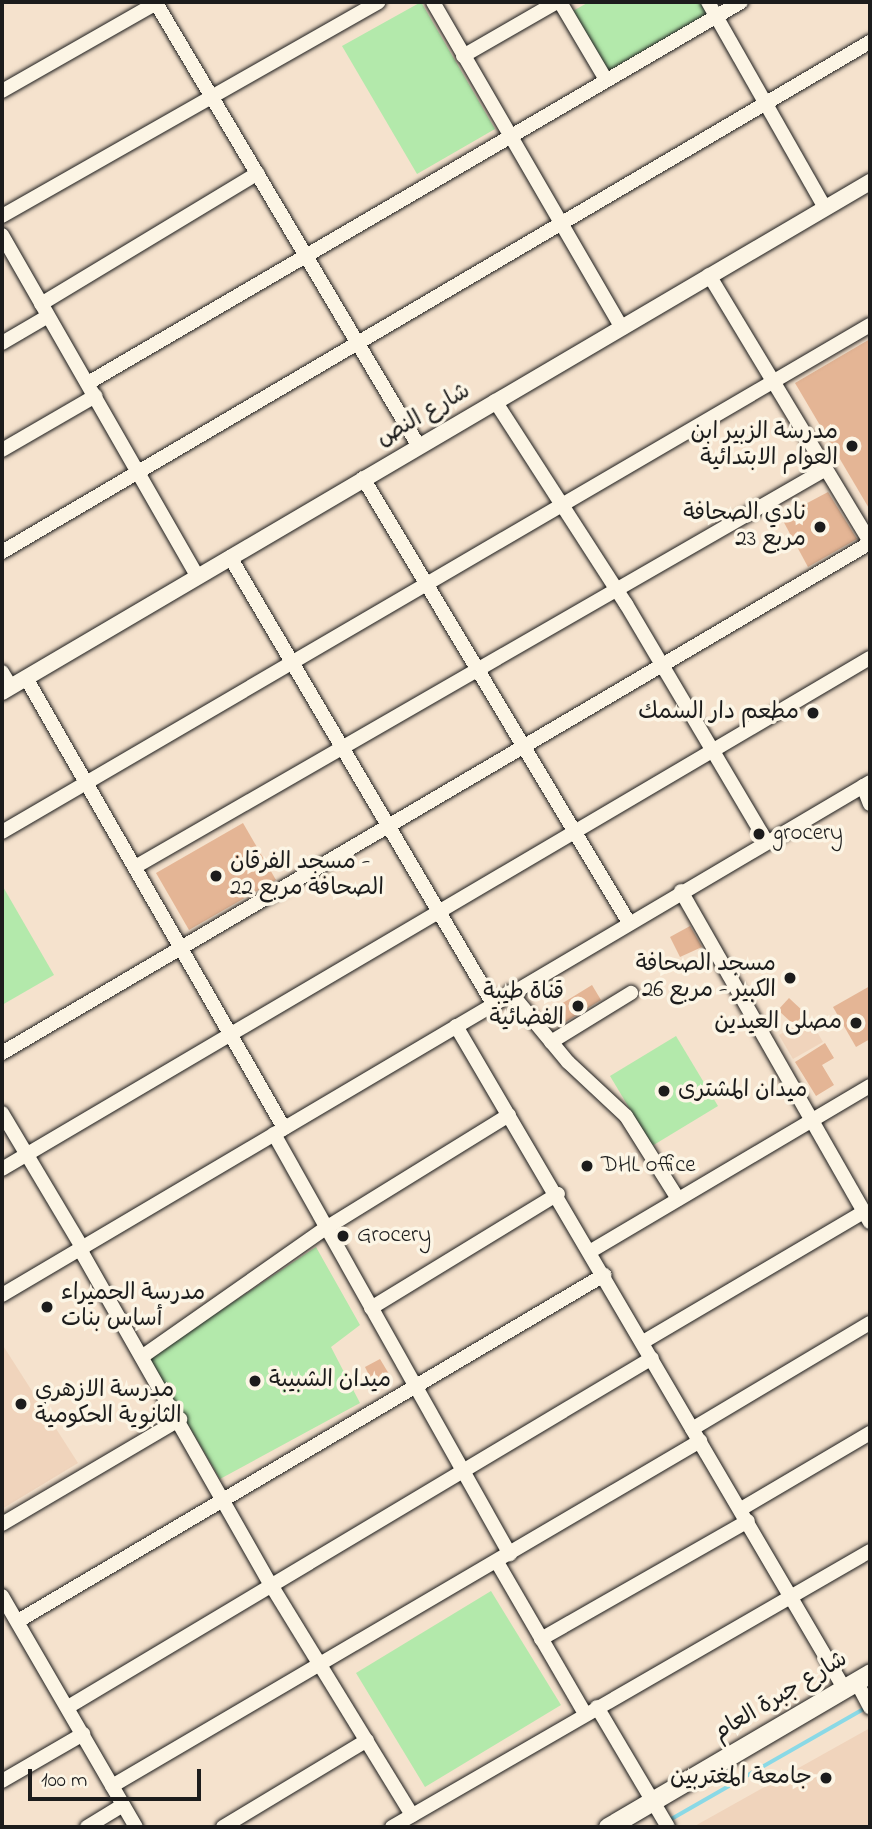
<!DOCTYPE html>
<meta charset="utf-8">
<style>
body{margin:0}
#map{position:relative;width:872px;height:1829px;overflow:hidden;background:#f5e2cd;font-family:"Indie Flower","Playpen Sans Arabic",sans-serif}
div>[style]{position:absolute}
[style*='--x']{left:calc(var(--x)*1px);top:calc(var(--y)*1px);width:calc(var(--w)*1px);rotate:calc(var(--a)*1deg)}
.built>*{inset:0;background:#f0d4bc}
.green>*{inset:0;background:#b3e9ab}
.stream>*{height:3.5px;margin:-1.75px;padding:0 1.75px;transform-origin:1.75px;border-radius:1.75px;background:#8ad9e6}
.building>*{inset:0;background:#e4b595}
.roads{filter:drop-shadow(0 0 2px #1c1c1c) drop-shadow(0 0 2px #1c1c1c)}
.minor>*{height:14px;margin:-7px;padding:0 7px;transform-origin:7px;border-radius:7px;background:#fcf5e5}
.tertiary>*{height:16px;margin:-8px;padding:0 8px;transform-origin:8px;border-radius:8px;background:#fcf5e5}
.secondary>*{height:19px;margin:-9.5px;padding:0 9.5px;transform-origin:9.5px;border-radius:9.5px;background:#fcf5e5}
.dots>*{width:19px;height:19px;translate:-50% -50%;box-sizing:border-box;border:4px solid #fcf5e5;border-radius:50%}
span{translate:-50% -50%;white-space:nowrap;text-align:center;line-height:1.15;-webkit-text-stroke:7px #fcf5e5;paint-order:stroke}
.street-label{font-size:23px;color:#1c1c1c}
.poi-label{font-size:23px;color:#1c1c1c}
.right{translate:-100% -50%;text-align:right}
.left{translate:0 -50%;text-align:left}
.frame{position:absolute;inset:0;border:4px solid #1c1c1c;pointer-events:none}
.scale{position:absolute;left:28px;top:1769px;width:173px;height:32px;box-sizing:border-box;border:4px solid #1c1c1c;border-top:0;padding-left:9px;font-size:21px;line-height:24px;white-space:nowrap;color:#1c1c1c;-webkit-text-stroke:5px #fcf5e5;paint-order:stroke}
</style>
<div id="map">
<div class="built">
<i style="clip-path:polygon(809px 1018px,823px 1042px,793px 1059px,779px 1035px)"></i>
<i style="clip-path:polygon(2px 1344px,78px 1463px,2px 1509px)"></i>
<i style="clip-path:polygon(870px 1728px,870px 1827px,693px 1827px)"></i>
</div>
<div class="green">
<i style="clip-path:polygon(421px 2px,495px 129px,417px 174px,342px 46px)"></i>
<i style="clip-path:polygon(589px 2px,707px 2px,717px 19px,609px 80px,571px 12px)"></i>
<i style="clip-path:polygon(2px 885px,54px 975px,2px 1005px)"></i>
<i style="clip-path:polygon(676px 1036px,718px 1106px,652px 1146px,610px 1076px)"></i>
<i style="clip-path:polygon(316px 1247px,360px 1325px,331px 1347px,360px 1403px,220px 1479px,149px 1358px)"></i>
<i style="clip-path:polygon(491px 1591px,561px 1705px,425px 1787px,356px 1673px)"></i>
</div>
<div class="stream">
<i style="--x:668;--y:1821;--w:227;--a:-29.8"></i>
</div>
<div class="building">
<i style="clip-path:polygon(870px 339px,870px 510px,795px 383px)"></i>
<i style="clip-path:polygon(828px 492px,857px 539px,808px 567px,781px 517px)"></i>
<i style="clip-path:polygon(243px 823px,276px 880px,189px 930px,156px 873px)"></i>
<i style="clip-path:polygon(690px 926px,702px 947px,680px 957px,670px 937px)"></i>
<i style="clip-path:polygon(592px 985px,601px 1000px,562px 1024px,553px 1009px)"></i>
<i style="clip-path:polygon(870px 986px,870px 1039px,856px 1047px,833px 1007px)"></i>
<i style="clip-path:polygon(789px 998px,805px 1013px,794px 1025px,778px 1010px)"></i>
<i style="clip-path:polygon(825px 1043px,834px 1058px,822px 1065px,834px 1085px,816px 1096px,795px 1062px)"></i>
<i style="clip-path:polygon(380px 1359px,389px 1374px,373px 1383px,365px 1367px)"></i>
</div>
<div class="roads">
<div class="minor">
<i style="--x:433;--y:2;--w:377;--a:59.9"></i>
<i style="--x:560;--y:2;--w:88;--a:59.4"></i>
<i style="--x:708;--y:2;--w:237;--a:60.4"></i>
<i style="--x:156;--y:3;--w:514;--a:59.34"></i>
<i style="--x:463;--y:56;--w:108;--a:-29.9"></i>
<i style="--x:2;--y:91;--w:180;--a:-29.7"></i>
<i style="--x:2;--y:216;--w:433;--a:-29.6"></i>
<i style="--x:2;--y:235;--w:394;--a:60.2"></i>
<i style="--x:709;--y:275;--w:312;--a:58.9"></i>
<i style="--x:41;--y:304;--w:253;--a:-31.1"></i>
<i style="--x:2;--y:343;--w:53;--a:-30.4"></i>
<i style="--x:88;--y:383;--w:756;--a:-30.26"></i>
<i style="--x:495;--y:401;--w:242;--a:57.2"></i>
<i style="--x:626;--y:604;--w:275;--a:59.4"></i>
<i style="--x:2;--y:450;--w:108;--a:-30.1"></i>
<i style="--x:363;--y:478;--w:516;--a:59.11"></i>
<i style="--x:2;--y:552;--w:1007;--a:-30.44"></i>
<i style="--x:230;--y:557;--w:516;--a:59.51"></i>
<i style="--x:2;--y:672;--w:17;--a:59"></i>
<i style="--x:26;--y:678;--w:519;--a:60.17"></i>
<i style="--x:863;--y:786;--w:19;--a:69"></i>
<i style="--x:2;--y:832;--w:1005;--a:-30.29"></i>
<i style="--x:135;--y:867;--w:797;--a:-29.94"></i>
<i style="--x:681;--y:891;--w:381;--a:60.3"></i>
<i style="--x:510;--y:992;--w:91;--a:50.4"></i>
<i style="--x:568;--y:1062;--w:79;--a:43"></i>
<i style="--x:626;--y:1116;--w:98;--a:57.9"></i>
<i style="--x:456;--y:1026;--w:767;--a:59.63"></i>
<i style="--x:551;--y:1042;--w:94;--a:-31.5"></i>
<i style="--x:2;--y:1053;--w:1007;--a:-30.44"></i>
<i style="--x:2;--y:1113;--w:158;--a:59.2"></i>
<i style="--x:274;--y:1134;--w:482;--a:60.7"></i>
<i style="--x:2;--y:1169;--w:1007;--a:-30.49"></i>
<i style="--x:81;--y:1251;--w:384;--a:60.4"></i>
<i style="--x:271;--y:1585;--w:270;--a:58.5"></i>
<i style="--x:591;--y:1251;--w:324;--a:-30.6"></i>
<i style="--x:2;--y:1295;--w:1008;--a:-30.58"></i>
<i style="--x:371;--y:1308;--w:219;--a:-31.4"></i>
<i style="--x:643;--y:1342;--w:256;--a:-30.5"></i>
<i style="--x:143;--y:1356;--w:223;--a:-35"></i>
<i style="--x:326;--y:1228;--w:215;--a:-31.7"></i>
<i style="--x:692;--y:1429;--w:207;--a:-30.8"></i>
<i style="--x:741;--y:1509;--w:150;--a:-30.5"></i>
<i style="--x:2;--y:1524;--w:207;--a:-30.5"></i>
<i style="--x:497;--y:1562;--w:176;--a:59.9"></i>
<i style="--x:2;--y:1596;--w:267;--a:59.9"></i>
<i style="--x:18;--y:1621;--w:681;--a:-30.56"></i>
<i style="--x:541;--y:1639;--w:238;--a:-29.7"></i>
<i style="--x:856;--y:1681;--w:30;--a:62"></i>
<i style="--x:68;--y:1707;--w:680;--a:-30.86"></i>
<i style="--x:597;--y:1707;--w:139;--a:59.4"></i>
<i style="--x:2;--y:1781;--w:94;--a:-30.1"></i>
<i style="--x:112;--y:1786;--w:682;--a:-30.4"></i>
<i style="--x:87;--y:1827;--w:42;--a:-31.4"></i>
<i style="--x:223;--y:1827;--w:168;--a:-31.1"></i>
<i style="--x:392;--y:1827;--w:552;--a:-30"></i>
</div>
<div class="tertiary">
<i style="--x:2;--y:692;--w:1007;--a:-30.44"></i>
</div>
<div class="secondary">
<i style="--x:608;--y:1827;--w:304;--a:-30.4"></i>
</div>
</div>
<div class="dots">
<i style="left:852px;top:446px;background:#1c1c1c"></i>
<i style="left:820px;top:527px;background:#1c1c1c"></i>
<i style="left:813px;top:713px;background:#1c1c1c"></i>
<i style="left:759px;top:834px;background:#1c1c1c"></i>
<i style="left:216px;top:876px;background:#1c1c1c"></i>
<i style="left:790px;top:978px;background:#1c1c1c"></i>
<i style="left:578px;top:1006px;background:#1c1c1c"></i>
<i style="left:856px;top:1023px;background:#1c1c1c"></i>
<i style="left:664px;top:1091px;background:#1c1c1c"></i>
<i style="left:587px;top:1166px;background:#1c1c1c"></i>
<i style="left:343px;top:1236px;background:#1c1c1c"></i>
<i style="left:47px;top:1307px;background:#1c1c1c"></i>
<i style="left:255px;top:1381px;background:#1c1c1c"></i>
<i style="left:21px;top:1404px;background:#1c1c1c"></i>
<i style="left:826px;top:1778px;background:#1c1c1c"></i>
</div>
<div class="street-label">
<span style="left:424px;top:416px;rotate:-30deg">شارع النص</span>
<span style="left:781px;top:1697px;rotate:-31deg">شارع جبرة العام</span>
</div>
<div class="poi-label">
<span class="right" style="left:838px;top:446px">مدرسة الزبير ابن<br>العوام الابتدائية</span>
<span class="right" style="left:806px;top:527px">نادي الصحافة<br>مربع 23</span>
<span class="right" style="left:799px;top:713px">مطعم دار السمك</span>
<span class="left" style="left:773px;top:834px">grocery</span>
<span class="left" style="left:230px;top:876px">مسجد الفرقان -<br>الصحافة مربع 22</span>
<span class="right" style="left:776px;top:978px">مسجد الصحافة<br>الكبير - مربع 26</span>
<span class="right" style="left:564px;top:1006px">قناة طيبة<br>الفضائية</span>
<span class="right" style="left:842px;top:1023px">مصلى العيدين</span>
<span class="left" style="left:678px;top:1091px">ميدان المشترى</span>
<span class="left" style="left:601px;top:1166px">DHL office</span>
<span class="left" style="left:357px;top:1236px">Grocery</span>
<span class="left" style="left:61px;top:1307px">مدرسة الحميراء<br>أساس بنات</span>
<span class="left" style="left:269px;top:1381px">ميدان الشبيبة</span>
<span class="left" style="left:35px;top:1404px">مدرسة الازهري<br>الثانوية الحكومية</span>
<span class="right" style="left:812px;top:1778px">جامعة المغتربين</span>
</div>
<div class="frame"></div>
<div class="scale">100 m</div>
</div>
